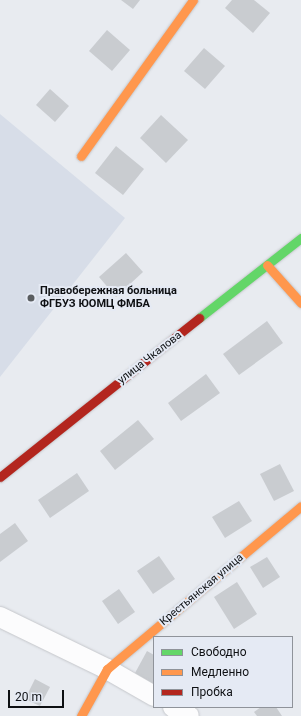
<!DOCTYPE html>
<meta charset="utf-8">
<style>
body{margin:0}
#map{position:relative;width:301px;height:716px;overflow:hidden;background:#e8ebf0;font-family:Roboto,sans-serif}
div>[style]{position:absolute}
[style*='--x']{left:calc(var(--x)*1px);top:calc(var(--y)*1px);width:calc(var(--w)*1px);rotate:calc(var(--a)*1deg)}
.built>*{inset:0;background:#d7dde8}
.building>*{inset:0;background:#c9ccd0}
.roads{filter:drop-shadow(0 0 1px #c5c7cb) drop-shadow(0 0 1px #c5c7cb)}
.street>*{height:20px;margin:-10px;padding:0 10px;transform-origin:10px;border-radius:10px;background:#fcfcfd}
.fast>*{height:9px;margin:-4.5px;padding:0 4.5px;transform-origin:4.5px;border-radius:4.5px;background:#63d668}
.slow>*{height:9px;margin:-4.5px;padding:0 4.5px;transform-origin:4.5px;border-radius:4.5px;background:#ff974d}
.jam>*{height:9px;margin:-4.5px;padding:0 4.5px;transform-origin:4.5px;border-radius:4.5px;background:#b3261e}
.dots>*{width:11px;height:11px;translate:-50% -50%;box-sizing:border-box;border:2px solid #e5eaf4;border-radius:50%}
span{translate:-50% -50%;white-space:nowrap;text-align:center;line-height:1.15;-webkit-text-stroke:4px #e5eaf4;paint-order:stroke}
.poi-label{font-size:11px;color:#0e1013;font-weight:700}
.left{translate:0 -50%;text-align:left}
.street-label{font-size:11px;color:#0e1013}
.legend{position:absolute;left:153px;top:636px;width:140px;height:72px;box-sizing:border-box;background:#e5eaf4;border:1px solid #8f939a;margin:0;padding:5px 7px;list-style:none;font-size:12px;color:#0e1013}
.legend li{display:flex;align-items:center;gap:8px;height:20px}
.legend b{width:20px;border:1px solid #8f939a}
.scale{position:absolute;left:8px;top:690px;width:56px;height:18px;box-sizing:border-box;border:2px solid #0e1013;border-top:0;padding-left:5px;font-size:12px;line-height:14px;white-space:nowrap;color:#0e1013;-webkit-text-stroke:3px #e5eaf4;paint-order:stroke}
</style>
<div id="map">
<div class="built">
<i style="clip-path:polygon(0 114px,125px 218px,0 377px)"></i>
</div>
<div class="building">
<i style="clip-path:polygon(121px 0,140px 0,133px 9px)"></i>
<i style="clip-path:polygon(232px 0,254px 0,270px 13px,253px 33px,225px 8px)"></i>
<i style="clip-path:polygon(107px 30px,130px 50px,112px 71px,89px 51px)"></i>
<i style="clip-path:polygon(204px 48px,225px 66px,205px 89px,184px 71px)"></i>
<i style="clip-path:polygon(50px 89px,69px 106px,55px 122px,36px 105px)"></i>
<i style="clip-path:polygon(161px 115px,188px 140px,166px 163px,140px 138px)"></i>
<i style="clip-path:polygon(116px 146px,144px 169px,123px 195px,95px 173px)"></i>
<i style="clip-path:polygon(126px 253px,143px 272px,116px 297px,99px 277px)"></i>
<i style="clip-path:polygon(267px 321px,283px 343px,239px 375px,223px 354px)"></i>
<i style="clip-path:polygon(206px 374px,220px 393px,181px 421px,168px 403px)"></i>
<i style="clip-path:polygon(138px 420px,154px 439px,115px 470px,100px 451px)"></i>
<i style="clip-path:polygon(280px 464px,294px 491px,274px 501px,260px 474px)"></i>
<i style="clip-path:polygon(77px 473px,89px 491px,50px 518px,38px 500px)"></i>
<i style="clip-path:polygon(239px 501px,252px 521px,225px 538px,212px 517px)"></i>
<i style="clip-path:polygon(15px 523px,28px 541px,0 562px,0 534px)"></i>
<i style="clip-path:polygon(159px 556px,175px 579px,153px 594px,137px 571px)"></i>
<i style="clip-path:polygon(267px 557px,280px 577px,263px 588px,250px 567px)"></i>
<i style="clip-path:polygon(237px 582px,257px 614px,234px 629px,214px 597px)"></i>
<i style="clip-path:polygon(119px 589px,135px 612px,118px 624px,102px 601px)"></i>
<i style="clip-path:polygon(147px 651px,154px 655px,154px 684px,135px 673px)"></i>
<i style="clip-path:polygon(35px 679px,50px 687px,40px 706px,25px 699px)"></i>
<i style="clip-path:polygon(261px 707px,276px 707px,282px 716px,257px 716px,254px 712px)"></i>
</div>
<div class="roads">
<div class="street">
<i style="--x:0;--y:617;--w:119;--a:25.9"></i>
<i style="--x:107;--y:669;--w:54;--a:29.9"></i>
<i style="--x:173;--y:707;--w:18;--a:29"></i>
</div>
<div class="fast">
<i style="--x:199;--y:318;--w:130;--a:-38.1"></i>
</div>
<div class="slow">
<i style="--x:81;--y:156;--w:192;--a:-54.3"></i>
<i style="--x:267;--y:265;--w:51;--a:48.2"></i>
<i style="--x:81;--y:716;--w:54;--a:-61"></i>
<i style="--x:107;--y:669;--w:253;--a:-40"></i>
</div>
<div class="jam">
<i style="--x:0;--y:477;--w:255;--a:-38.6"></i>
</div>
</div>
<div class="dots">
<i style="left:31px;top:298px;background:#5a5d60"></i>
</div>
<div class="poi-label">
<span class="left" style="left:40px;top:298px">Правобережная больница<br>ФГБУЗ ЮОМЦ ФМБА</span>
</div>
<div class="street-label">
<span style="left:150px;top:358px;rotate:-38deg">улица Чкалова</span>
<span style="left:202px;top:590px;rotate:-40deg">Крестьянская улица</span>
</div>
<ul class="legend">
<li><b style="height:5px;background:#63d668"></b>Свободно</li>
<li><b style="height:5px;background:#ff974d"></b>Медленно</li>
<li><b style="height:5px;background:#b3261e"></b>Пробка</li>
</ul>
<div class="scale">20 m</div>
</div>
